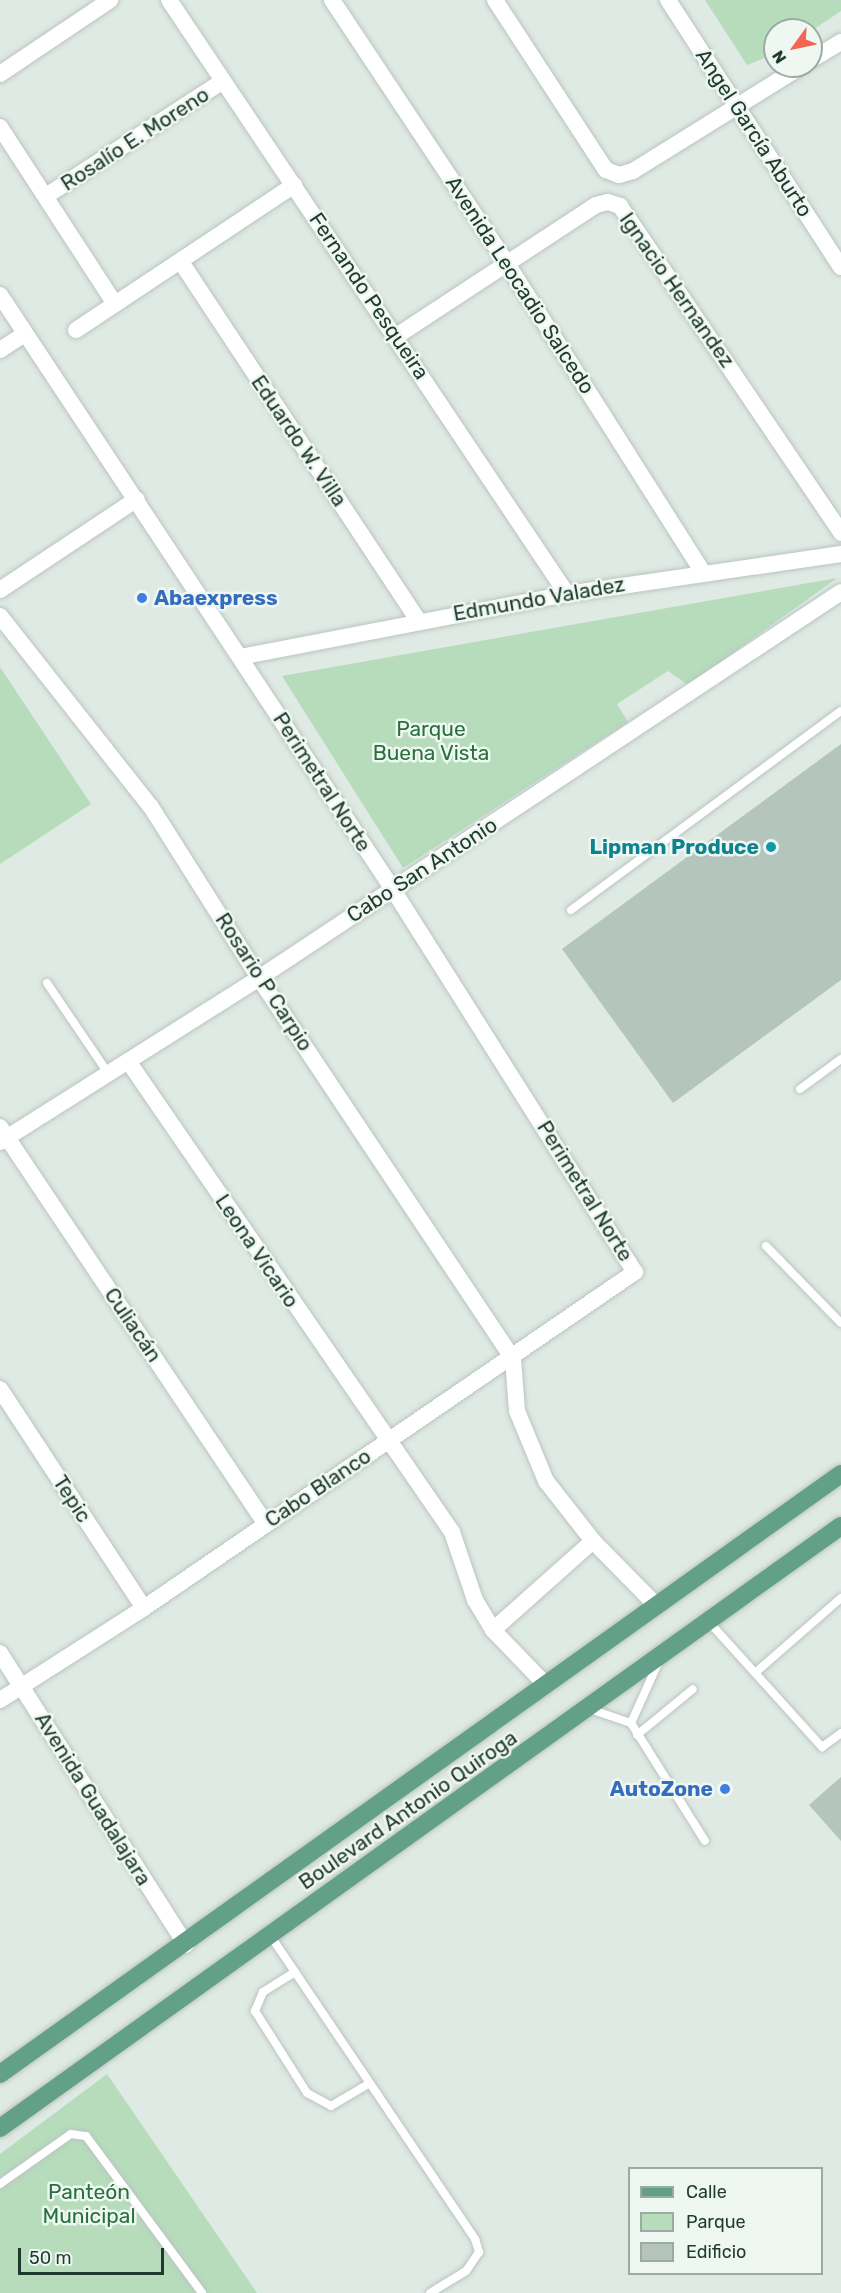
<!DOCTYPE html>
<meta charset="utf-8">
<style>
body{margin:0}
#map{position:relative;width:841px;height:2293px;overflow:hidden;background:#deeae3;font-family:Rubik,sans-serif}
div>[style]{position:absolute}
[style*='--x']{left:calc(var(--x)*1px);top:calc(var(--y)*1px);width:calc(var(--w)*1px);rotate:calc(var(--a)*1deg)}
.green>*{inset:0;background:#b6dcbc}
.building>*{inset:0;background:#b3c5bc}
.roads{filter:drop-shadow(0 0 2px #bcc4c1) drop-shadow(0 0 2px #bcc4c1)}
.service>*{height:8px;margin:-4px;padding:0 4px;transform-origin:4px;border-radius:4px;background:#fff}
.minor>*{height:16px;margin:-8px;padding:0 8px;transform-origin:8px;border-radius:8px;background:#fff}
.primary>*{height:18px;margin:-9px;padding:0 9px;transform-origin:9px;border-radius:9px;background:#62a089}
.dots>*{width:16px;height:16px;translate:-50% -50%;box-sizing:border-box;border:3px solid #eef7f1;border-radius:50%}
span{translate:-50% -50%;white-space:nowrap;text-align:center;line-height:1.15;-webkit-text-stroke:5px #eef7f1;paint-order:stroke}
.street-label{font-size:21px;color:#1f3a2f}
.shop-label{font-size:21px;color:#366cbe;font-weight:700}
.left{translate:0 -50%;text-align:left}
.right{translate:-100% -50%;text-align:right}
.park-label{font-size:21px;color:#29713c}
.culture-label{font-size:21px;color:#0d838f;font-weight:700}
.legend{position:absolute;left:628px;top:2167px;width:195px;height:108px;box-sizing:border-box;background:#eef7f1;border:2px solid #9baba3;margin:0;padding:8px 10px;list-style:none;font-size:18px;color:#1f3a2f}
.legend li{display:flex;align-items:center;gap:12px;height:30px}
.legend b{width:30px;border:2px solid #9baba3}
.north{position:absolute;left:763px;top:18px;width:60px;height:60px;box-sizing:border-box;background:#eef7f1;border:2px solid #9baba3;border-radius:50%;rotate:237deg;font-size:16px;font-weight:700;line-height:24px;text-align:center;color:#1f3a2f}
.north::after{content:'';display:block;margin:auto;width:21px;height:27px;background:#f46652;clip-path:polygon(50% 0,100% 100%,50% 72%,0 100%)}
.scale{position:absolute;left:18px;top:2248px;width:146px;height:27px;box-sizing:border-box;border:3px solid #1f3a2f;border-top:0;padding-left:8px;font-size:18px;line-height:21px;white-space:nowrap;color:#1f3a2f;-webkit-text-stroke:4px #eef7f1;paint-order:stroke}
</style>
<div id="map">
<div class="green">
<i style="clip-path:polygon(705px 0,841px 0,841px 11px,811px 31px,775px 30px,775px 54px,747px 65px)"></i>
<i style="clip-path:polygon(837px 578px,688px 685px,668px 671px,617px 704px,628px 722px,403px 868px,282px 676px)"></i>
<i style="clip-path:polygon(0 667px,91px 804px,0 864px)"></i>
<i style="clip-path:polygon(107px 2074px,257px 2293px,0 2293px,0 2154px)"></i>
</div>
<div class="building">
<i style="clip-path:polygon(841px 744px,841px 980px,673px 1103px,562px 949px)"></i>
<i style="clip-path:polygon(841px 1777px,841px 1841px,809px 1805px)"></i>
</div>
<div class="roads">
<div class="service">
<i style="--x:571;--y:910;--w:335;--a:-36.4"></i>
<i style="--x:47;--y:983;--w:109;--a:55.9"></i>
<i style="--x:800;--y:1089;--w:51;--a:-36.2"></i>
<i style="--x:766;--y:1246;--w:107;--a:45.8"></i>
<i style="--x:709;--y:1622;--w:169;--a:47.9"></i>
<i style="--x:822;--y:1747;--w:24;--a:-36"></i>
<i style="--x:755;--y:1673;--w:114;--a:-41.1"></i>
<i style="--x:590;--y:1709;--w:43;--a:18.9"></i>
<i style="--x:631;--y:1723;--w:139;--a:57.9"></i>
<i style="--x:631;--y:1723;--w:68;--a:-65.7"></i>
<i style="--x:637;--y:1735;--w:72;--a:-39.4"></i>
<i style="--x:270;--y:1935;--w:367;--a:56"></i>
<i style="--x:475;--y:2239;--w:14;--a:73"></i>
<i style="--x:479;--y:2252;--w:23;--a:124"></i>
<i style="--x:466;--y:2271;--w:42;--a:148.6"></i>
<i style="--x:295;--y:1972;--w:38;--a:148"></i>
<i style="--x:263;--y:1992;--w:21;--a:113"></i>
<i style="--x:255;--y:2011;--w:97;--a:57.6"></i>
<i style="--x:307;--y:2093;--w:27;--a:28"></i>
<i style="--x:331;--y:2106;--w:45;--a:-30.5"></i>
<i style="--x:0;--y:2184;--w:87;--a:-35.2"></i>
<i style="--x:71;--y:2134;--w:15;--a:8"></i>
<i style="--x:86;--y:2136;--w:195;--a:53.5"></i>
</div>
<div class="minor">
<i style="--x:169;--y:0;--w:715;--a:56.18"></i>
<i style="--x:332;--y:0;--w:315;--a:56.4"></i>
<i style="--x:506;--y:262;--w:368;--a:57.6"></i>
<i style="--x:495;--y:0;--w:203;--a:56.9"></i>
<i style="--x:606;--y:170;--w:14;--a:21"></i>
<i style="--x:619;--y:175;--w:15;--a:-16"></i>
<i style="--x:633;--y:171;--w:199;--a:-31.9"></i>
<i style="--x:668;--y:0;--w:318;--a:57.1"></i>
<i style="--x:811;--y:60;--w:35;--a:-31"></i>
<i style="--x:0;--y:74;--w:133;--a:-33.9"></i>
<i style="--x:0;--y:127;--w:211;--a:57"></i>
<i style="--x:46;--y:196;--w:211;--a:-33"></i>
<i style="--x:181;--y:262;--w:429;--a:56.5"></i>
<i style="--x:0;--y:295;--w:711;--a:56.53"></i>
<i style="--x:392;--y:888;--w:454;--a:57.7"></i>
<i style="--x:635;--y:1272;--w:595;--a:145.62"></i>
<i style="--x:144;--y:1608;--w:171;--a:147.4"></i>
<i style="--x:76;--y:330;--w:262;--a:-33.6"></i>
<i style="--x:395;--y:337;--w:240;--a:-33.3"></i>
<i style="--x:596;--y:205;--w:12;--a:-14"></i>
<i style="--x:608;--y:202;--w:13;--a:18"></i>
<i style="--x:620;--y:206;--w:395;--a:55.9"></i>
<i style="--x:0;--y:350;--w:30;--a:-33"></i>
<i style="--x:0;--y:590;--w:164;--a:-33.6"></i>
<i style="--x:0;--y:616;--w:243;--a:51.7"></i>
<i style="--x:151;--y:807;--w:202;--a:57.7"></i>
<i style="--x:259;--y:978;--w:458;--a:56.3"></i>
<i style="--x:513;--y:1359;--w:52;--a:85.6"></i>
<i style="--x:517;--y:1411;--w:76;--a:67.5"></i>
<i style="--x:546;--y:1481;--w:76;--a:51.9"></i>
<i style="--x:593;--y:1541;--w:90;--a:45.5"></i>
<i style="--x:240;--y:657;--w:333;--a:-10.9"></i>
<i style="--x:567;--y:594;--w:277;--a:-8.3"></i>
<i style="--x:128;--y:1061;--w:572;--a:55.48"></i>
<i style="--x:452;--y:1532;--w:72;--a:71.3"></i>
<i style="--x:475;--y:1600;--w:35;--a:59"></i>
<i style="--x:493;--y:1630;--w:76;--a:46.1"></i>
<i style="--x:0;--y:1127;--w:476;--a:56.2"></i>
<i style="--x:0;--y:1142;--w:307;--a:-32.3"></i>
<i style="--x:259;--y:978;--w:698;--a:-33.55"></i>
<i style="--x:0;--y:1389;--w:262;--a:56.7"></i>
<i style="--x:493;--y:1630;--w:134;--a:-41.7"></i>
<i style="--x:0;--y:1653;--w:346;--a:57.5"></i>
</div>
<div class="primary">
<i style="--x:0;--y:2074;--w:1033;--a:-35.51"></i>
<i style="--x:0;--y:2128;--w:1034;--a:-35.6"></i>
</div>
</div>
<div class="dots">
<i style="left:142px;top:598px;background:#3f7fe0"></i>
<i style="left:771px;top:847px;background:#0f9aa8"></i>
<i style="left:725px;top:1789px;background:#3f7fe0"></i>
</div>
<div class="street-label">
<span style="left:754px;top:133px;rotate:57deg">Angel García Aburto</span>
<span style="left:135px;top:139px;rotate:-33deg">Rosalío E. Moreno</span>
<span style="left:520px;top:285px;rotate:57deg">Avenida Leocadio Salcedo</span>
<span style="left:677px;top:290px;rotate:55deg">Ignacio Hernandez</span>
<span style="left:369px;top:296px;rotate:56deg">Fernando Pesqueira</span>
<span style="left:299px;top:441px;rotate:56deg">Eduardo W. Villa</span>
<span style="left:539px;top:599px;rotate:-10deg">Edmundo Valadez</span>
<span style="left:322px;top:782px;rotate:57deg">Perimetral Norte</span>
<span style="left:422px;top:870px;rotate:-33deg">Cabo San Antonio</span>
<span style="left:264px;top:982px;rotate:57deg">Rosario P Carpio</span>
<span style="left:585px;top:1191px;rotate:58deg">Perimetral Norte</span>
<span style="left:257px;top:1251px;rotate:56deg">Leona Vicario</span>
<span style="left:133px;top:1325px;rotate:56deg">Culiacán</span>
<span style="left:318px;top:1488px;rotate:-34deg">Cabo Blanco</span>
<span style="left:72px;top:1499px;rotate:57deg">Tepic</span>
<span style="left:93px;top:1799px;rotate:58deg">Avenida Guadalajara</span>
<span style="left:408px;top:1810px;rotate:-35deg">Boulevard Antonio Quiroga</span>
</div>
<div class="shop-label">
<span class="left" style="left:154px;top:598px">Abaexpress</span>
<span class="right" style="left:713px;top:1789px">AutoZone</span>
</div>
<div class="park-label">
<span style="left:431px;top:741px">Parque<br>Buena Vista</span>
<span style="left:89px;top:2204px">Panteón<br>Municipal</span>
</div>
<div class="culture-label">
<span class="right" style="left:759px;top:847px">Lipman Produce</span>
</div>
<ul class="legend">
<li><b style="height:8px;background:#62a089"></b>Calle</li>
<li><b style="height:16px;background:#b6dcbc"></b>Parque</li>
<li><b style="height:16px;background:#b3c5bc"></b>Edificio</li>
</ul>
<div class="north">N</div>
<div class="scale">50 m</div>
</div>
